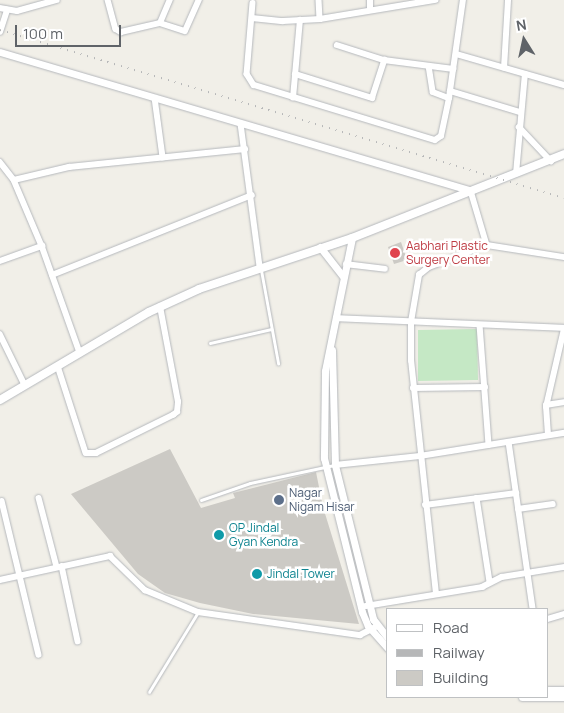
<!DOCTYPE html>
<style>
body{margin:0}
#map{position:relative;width:564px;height:713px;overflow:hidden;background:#f1efe8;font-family:Manrope,sans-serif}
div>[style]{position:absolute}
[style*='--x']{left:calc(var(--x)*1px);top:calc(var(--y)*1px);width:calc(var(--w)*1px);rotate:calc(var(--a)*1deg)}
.green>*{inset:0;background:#c5e8c5}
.building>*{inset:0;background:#cccac5}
.roads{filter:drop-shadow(0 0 1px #b5b8bc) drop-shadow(0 0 1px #b5b8bc)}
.service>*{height:3px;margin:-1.5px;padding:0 1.5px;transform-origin:1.5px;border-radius:1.5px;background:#fff}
.minor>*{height:5.5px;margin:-2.75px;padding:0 2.75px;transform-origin:2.75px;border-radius:2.75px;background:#fff}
.tertiary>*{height:7px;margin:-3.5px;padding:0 3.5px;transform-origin:3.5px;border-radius:3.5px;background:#fff}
.secondary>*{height:8px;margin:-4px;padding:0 4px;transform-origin:4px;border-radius:4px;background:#fff}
.rail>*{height:2px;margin-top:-1px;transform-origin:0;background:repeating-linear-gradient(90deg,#b6b7b8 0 1px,transparent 0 7px)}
.dots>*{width:14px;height:14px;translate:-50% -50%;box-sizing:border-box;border:2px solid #fff;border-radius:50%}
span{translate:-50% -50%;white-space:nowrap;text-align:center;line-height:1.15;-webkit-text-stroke:5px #fff;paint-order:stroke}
.health-label{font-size:12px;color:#be3a42}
.left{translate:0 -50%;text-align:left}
.service-label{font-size:12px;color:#4e5e75}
.culture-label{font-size:12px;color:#0d838f}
.legend{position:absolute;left:386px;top:608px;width:162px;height:90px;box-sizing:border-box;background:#fff;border:1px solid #bfc1c3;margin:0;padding:6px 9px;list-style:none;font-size:15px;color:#5f6368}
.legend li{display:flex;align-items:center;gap:10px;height:25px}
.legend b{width:25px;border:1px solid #bfc1c3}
.north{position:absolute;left:499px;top:15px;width:50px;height:50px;-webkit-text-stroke:4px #fff;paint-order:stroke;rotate:350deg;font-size:14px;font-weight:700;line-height:20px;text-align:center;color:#5f6368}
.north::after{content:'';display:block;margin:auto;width:18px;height:22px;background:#5f6368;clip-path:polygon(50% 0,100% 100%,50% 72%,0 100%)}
.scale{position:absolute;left:15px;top:25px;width:106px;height:22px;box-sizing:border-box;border:2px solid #5f6368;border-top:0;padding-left:6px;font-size:15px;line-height:18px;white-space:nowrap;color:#5f6368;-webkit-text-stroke:4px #fff;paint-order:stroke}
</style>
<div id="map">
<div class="green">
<i style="clip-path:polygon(477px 329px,478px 380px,418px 381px,418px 330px)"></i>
</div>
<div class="building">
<i style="clip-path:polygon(401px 242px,407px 260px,394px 264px,388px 247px)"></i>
<i style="clip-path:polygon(170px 449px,201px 508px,235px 498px,233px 493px,316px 472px,323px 507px,359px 624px,253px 614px,200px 603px,165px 593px,138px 574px,71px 494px)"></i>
</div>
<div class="roads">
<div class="service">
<i style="--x:261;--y:270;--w:95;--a:79.6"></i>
<i style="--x:210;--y:343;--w:63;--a:-12.9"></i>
<i style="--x:201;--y:500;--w:52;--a:-19.1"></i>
<i style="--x:250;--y:483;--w:86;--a:-12.1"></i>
<i style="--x:149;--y:692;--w:94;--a:-58.5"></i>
</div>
<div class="minor">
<i style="--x:108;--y:0;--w:30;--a:75"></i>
<i style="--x:116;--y:29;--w:6;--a:31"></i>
<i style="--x:121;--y:32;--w:40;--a:-13"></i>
<i style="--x:160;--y:23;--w:26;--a:18"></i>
<i style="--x:185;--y:31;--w:34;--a:-66"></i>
<i style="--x:319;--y:0;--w:19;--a:87"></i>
<i style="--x:253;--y:3;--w:71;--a:94.8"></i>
<i style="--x:247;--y:74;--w:13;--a:58"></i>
<i style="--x:254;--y:85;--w:189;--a:16.9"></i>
<i style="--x:435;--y:140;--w:7;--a:-34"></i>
<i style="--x:441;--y:136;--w:39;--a:-78"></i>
<i style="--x:449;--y:98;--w:99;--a:-81.9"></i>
<i style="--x:0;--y:8;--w:17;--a:10"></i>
<i style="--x:17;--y:11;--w:41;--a:-15.4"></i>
<i style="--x:370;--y:9;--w:9;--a:-90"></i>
<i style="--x:252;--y:18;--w:31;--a:6"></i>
<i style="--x:283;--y:21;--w:37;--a:-3"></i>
<i style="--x:320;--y:19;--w:117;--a:-9.4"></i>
<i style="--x:160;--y:23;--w:25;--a:-67"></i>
<i style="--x:0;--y:32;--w:23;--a:-72"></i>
<i style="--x:337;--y:45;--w:49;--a:17.7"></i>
<i style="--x:384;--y:60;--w:70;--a:7.4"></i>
<i style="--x:456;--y:54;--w:112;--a:16"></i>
<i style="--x:429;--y:66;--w:26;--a:81"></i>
<i style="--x:433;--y:92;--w:17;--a:21"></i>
<i style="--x:504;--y:68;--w:68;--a:-86.6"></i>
<i style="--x:295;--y:74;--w:81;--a:17.3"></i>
<i style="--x:372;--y:98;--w:40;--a:-72"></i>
<i style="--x:450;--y:91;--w:73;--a:16.7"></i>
<i style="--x:155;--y:98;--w:60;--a:82.3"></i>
<i style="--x:293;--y:98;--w:78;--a:-84.9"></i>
<i style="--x:241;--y:124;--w:143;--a:82.4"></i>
<i style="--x:519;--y:127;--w:47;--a:46.7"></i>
<i style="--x:0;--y:162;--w:23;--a:52"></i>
<i style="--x:14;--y:180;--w:72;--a:67"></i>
<i style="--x:42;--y:246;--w:114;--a:70.4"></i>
<i style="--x:516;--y:174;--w:100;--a:-84.9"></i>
<i style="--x:14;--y:180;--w:57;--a:-13.3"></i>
<i style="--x:69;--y:167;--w:177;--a:-5.8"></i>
<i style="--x:471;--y:191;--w:56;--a:73.5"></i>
<i style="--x:0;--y:261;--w:45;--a:-19.7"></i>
<i style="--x:346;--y:264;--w:39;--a:7"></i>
<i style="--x:52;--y:275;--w:215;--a:-21.8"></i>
<i style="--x:336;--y:318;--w:228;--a:2.5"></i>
<i style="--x:480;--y:325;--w:120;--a:85.7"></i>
<i style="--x:0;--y:334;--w:57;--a:63.9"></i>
<i style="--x:58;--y:366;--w:91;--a:72.2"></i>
<i style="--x:86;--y:453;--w:10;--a:0"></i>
<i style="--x:96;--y:453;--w:86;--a:-26.3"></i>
<i style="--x:173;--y:415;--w:5;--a:-37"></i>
<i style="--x:177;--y:412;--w:10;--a:-84"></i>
<i style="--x:178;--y:402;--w:97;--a:-100.7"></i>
<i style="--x:413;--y:388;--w:72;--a:-0.8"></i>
<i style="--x:546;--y:405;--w:18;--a:-9"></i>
<i style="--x:548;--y:435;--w:28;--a:-94"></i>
<i style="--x:546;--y:407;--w:80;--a:-77"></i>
<i style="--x:509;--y:442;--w:169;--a:81.8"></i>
<i style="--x:335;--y:465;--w:85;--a:-6"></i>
<i style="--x:420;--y:456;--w:146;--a:-9.1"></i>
<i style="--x:39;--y:498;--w:71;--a:75.4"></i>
<i style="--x:477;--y:498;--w:85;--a:81.2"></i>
<i style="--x:2;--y:501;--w:158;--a:76.5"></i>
<i style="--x:425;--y:505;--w:92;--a:-7.5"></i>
<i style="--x:518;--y:509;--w:35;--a:-8"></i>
<i style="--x:62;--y:566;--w:77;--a:78"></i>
<i style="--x:0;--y:580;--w:113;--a:-12.3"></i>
<i style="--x:110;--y:556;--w:49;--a:44.2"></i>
<i style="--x:145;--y:590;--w:57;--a:22.5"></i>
<i style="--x:198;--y:612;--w:164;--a:8.1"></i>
<i style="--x:360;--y:635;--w:16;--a:-27"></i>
<i style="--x:436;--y:594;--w:234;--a:-96.1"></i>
<i style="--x:411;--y:361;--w:39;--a:-90"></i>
<i style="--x:411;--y:322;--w:48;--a:-80.3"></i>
<i style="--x:419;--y:275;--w:13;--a:-39"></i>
<i style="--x:429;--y:267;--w:62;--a:-20.8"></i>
<i style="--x:487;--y:245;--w:78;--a:8.9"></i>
<i style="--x:366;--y:606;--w:118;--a:-9.3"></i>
<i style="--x:482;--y:587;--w:22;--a:-27"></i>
<i style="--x:502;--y:577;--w:63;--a:-9.2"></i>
<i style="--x:548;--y:619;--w:17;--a:-17"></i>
</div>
<div class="tertiary">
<i style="--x:0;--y:52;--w:491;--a:16.4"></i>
<i style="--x:352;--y:238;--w:136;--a:101.5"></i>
<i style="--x:325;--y:371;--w:87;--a:90.7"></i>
<i style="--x:324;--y:458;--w:159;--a:76.1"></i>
<i style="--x:362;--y:612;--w:15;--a:67"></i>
<i style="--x:368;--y:626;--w:30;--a:48"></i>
<i style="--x:320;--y:247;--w:37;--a:52"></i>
<i style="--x:332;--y:350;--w:115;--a:88.5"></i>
<i style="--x:335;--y:465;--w:159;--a:76.1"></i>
<i style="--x:373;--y:619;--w:24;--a:52"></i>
<i style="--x:548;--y:690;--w:16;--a:0"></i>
<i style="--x:522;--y:697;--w:42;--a:0"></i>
</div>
<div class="secondary">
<i style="--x:0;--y:400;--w:173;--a:-30.6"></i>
<i style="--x:149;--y:312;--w:55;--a:-24.7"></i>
<i style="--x:199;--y:289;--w:161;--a:-18.4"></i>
<i style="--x:352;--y:238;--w:228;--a:-21.6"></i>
</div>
</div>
<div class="rail">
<i style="--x:0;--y:30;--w:588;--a:16.59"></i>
</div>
<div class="dots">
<i style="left:395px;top:253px;background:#e0444e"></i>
<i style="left:279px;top:500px;background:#5c6f8a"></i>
<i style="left:219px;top:535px;background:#0f9aa8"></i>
<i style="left:257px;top:574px;background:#0f9aa8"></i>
</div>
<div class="health-label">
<span class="left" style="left:406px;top:253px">Aabhari Plastic<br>Surgery Center</span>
</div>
<div class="service-label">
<span class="left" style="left:289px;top:500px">Nagar<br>Nigam Hisar</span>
</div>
<div class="culture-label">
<span class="left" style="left:229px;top:535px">OP Jindal<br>Gyan Kendra</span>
<span class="left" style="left:267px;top:574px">Jindal Tower</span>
</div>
<ul class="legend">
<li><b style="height:6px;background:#fff"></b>Road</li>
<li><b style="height:6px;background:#b6b7b8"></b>Railway</li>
<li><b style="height:14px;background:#cccac5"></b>Building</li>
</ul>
<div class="north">N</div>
<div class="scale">100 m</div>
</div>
